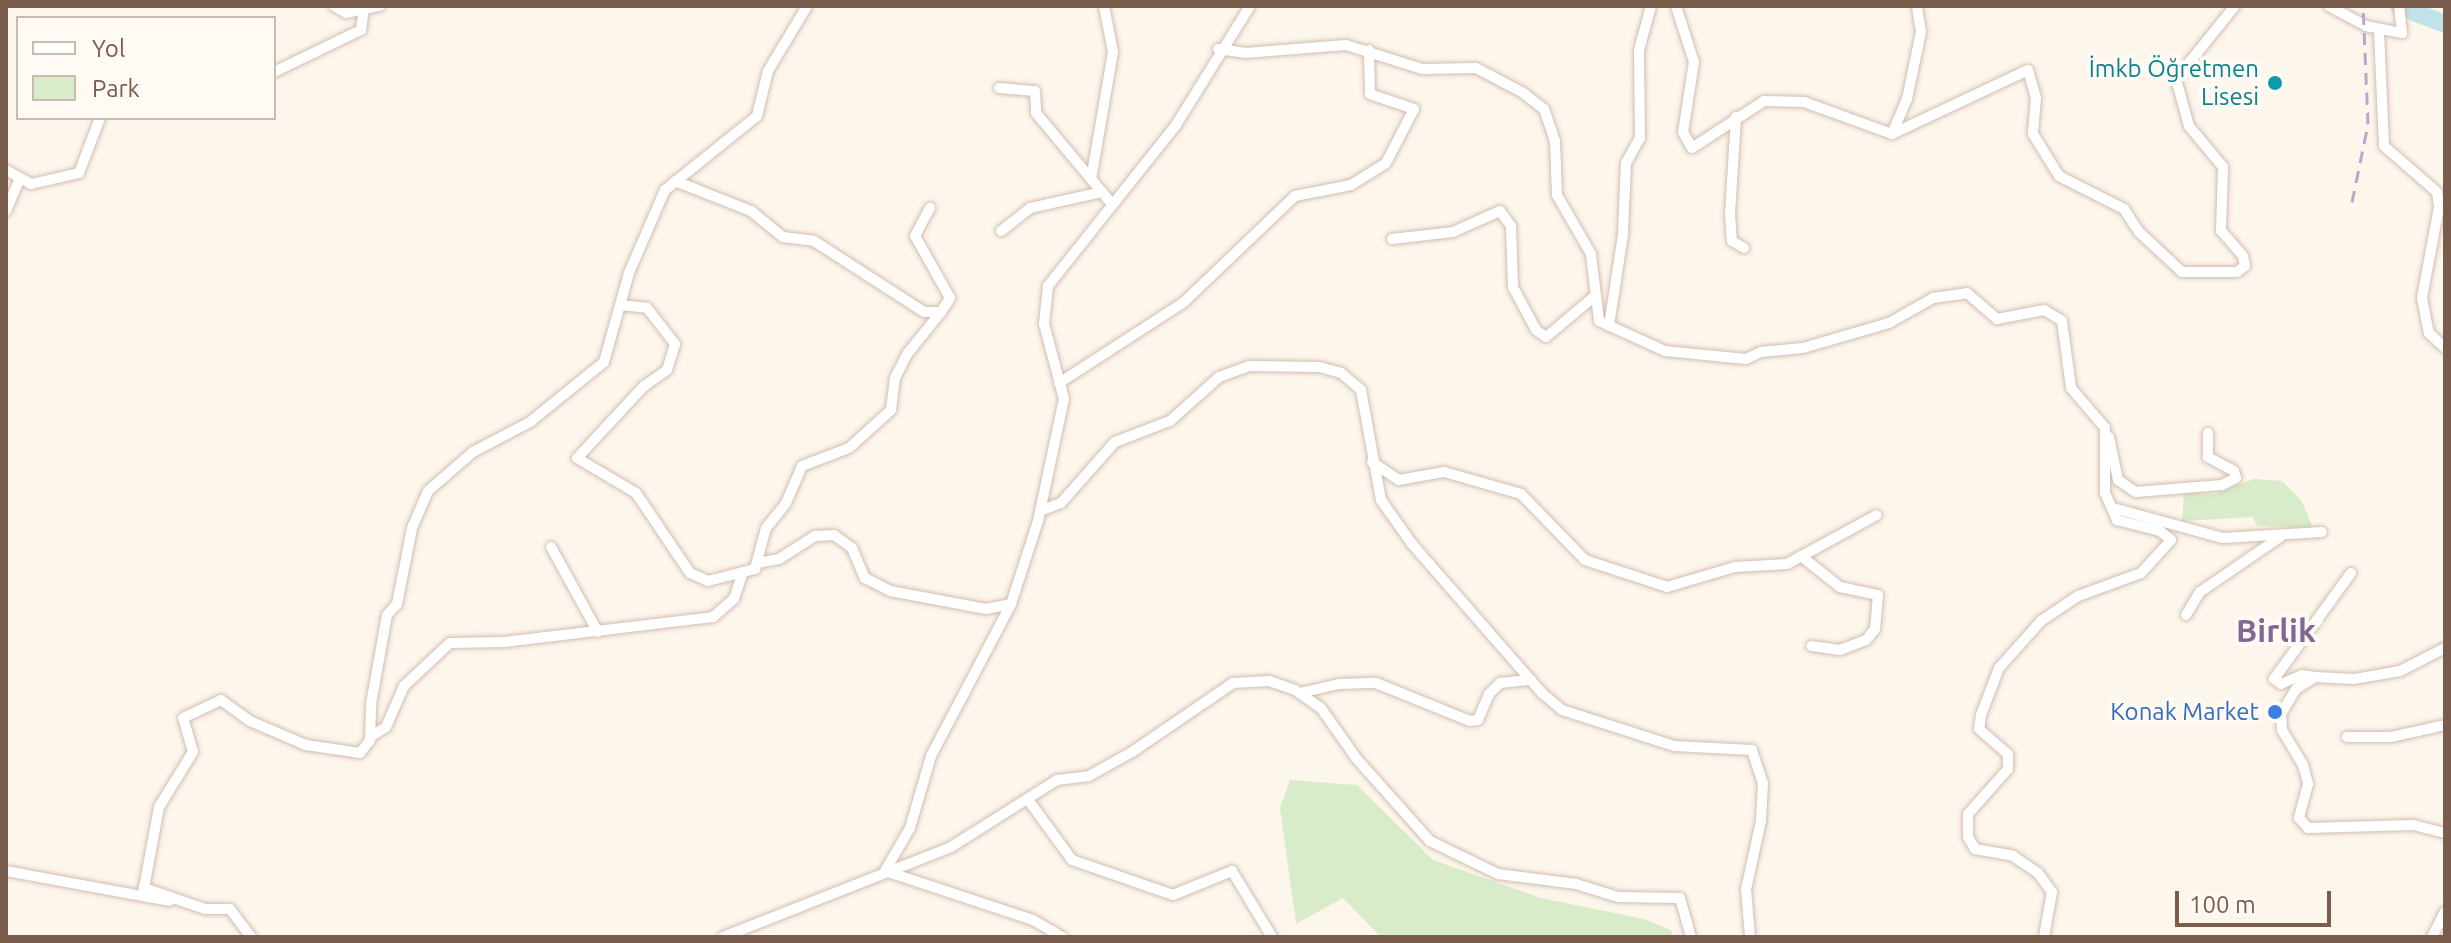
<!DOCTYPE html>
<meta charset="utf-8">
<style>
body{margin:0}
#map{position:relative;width:2451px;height:943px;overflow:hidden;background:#fdf6ec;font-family:Ubuntu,sans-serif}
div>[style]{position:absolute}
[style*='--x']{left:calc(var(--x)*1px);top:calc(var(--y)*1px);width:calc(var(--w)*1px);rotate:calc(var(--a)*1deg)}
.green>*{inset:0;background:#d8ecc9}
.river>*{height:18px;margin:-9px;padding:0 9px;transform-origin:9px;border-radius:9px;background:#bfe3e8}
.roads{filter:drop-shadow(0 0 2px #d1beb0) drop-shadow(0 0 2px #d1beb0)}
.street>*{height:10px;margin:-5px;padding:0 5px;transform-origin:5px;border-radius:5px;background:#fff}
.rail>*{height:3px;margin-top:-1.5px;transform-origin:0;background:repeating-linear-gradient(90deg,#b9a8c9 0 12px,transparent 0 20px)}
.dots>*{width:22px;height:22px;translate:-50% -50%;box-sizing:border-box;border:4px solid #fffaf3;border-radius:50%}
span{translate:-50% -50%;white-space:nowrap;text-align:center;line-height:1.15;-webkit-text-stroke:8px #fffaf3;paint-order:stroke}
.culture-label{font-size:24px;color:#0d838f}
.right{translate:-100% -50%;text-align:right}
.shop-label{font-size:24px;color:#366cbe}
.district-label{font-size:32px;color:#846695;font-weight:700}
.frame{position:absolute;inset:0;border:8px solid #7a5c4d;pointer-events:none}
.legend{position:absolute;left:16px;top:16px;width:260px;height:104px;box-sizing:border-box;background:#fffaf3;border:2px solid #cabbb1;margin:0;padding:10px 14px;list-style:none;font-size:24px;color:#7a5c4d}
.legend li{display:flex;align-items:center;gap:16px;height:40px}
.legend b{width:40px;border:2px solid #cabbb1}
.scale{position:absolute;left:2175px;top:891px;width:156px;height:36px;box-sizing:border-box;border:4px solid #7a5c4d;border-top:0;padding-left:10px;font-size:24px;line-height:28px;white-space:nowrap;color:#7a5c4d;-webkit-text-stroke:6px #fffaf3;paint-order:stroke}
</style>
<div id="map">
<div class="green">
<i style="clip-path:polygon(2254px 479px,2282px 481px,2301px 500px,2313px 528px,2257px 526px,2253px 517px,2182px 521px,2184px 493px,2214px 494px)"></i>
<i style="clip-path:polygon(1290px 780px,1357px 785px,1433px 860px,1541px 898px,1644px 919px,1671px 930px,1673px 937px,1381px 937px,1343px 898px,1296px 924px,1280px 808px)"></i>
</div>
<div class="river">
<i style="--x:2399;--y:6;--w:49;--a:21.4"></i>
</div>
<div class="roads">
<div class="street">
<i style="--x:334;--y:6;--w:14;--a:30"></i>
<i style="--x:346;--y:13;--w:35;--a:-12"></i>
<i style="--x:1104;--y:6;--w:47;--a:78.9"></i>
<i style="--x:1113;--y:52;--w:129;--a:99.8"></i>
<i style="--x:1091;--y:179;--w:33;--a:50"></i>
<i style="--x:1676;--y:6;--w:59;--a:72.2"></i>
<i style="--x:1694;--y:62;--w:71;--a:98.9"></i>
<i style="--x:1683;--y:132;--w:18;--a:61"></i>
<i style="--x:1692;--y:148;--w:86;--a:-33.1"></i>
<i style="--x:1764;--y:101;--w:40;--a:1.4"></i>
<i style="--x:1804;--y:102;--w:94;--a:20"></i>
<i style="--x:1892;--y:134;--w:150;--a:-25.2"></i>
<i style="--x:2028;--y:70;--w:29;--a:74"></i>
<i style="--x:2036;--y:98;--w:36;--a:95"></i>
<i style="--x:2033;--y:134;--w:49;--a:58.2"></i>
<i style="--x:2059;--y:176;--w:73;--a:26.9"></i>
<i style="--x:2124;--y:209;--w:27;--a:57"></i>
<i style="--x:2139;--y:232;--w:59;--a:42.9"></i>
<i style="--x:2182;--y:272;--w:55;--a:0"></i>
<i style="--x:2237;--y:272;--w:10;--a:-37"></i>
<i style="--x:2245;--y:266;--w:10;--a:-101"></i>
<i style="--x:2243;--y:256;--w:33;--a:-131"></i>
<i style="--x:2221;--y:231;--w:64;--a:-88.2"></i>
<i style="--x:2223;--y:167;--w:53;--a:-129.7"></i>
<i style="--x:2189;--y:126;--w:49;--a:-105.5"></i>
<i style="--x:2176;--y:79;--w:94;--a:-51.1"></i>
<i style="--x:2329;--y:6;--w:42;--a:28.4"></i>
<i style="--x:2366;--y:26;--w:37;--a:11"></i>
<i style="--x:2402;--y:33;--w:27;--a:-96"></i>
<i style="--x:2379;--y:31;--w:115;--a:87.5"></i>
<i style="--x:2384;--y:146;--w:70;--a:41"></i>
<i style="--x:2437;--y:192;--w:15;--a:82"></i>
<i style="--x:2439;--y:207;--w:93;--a:100.6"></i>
<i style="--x:2422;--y:298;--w:36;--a:79"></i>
<i style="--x:2429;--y:333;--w:22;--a:43"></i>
<i style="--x:1218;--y:49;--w:27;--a:8"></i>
<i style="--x:1245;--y:53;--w:101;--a:-4.5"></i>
<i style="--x:1346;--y:45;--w:80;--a:17.5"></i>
<i style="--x:1422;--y:69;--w:54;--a:-1.1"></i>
<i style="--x:1476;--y:68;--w:52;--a:27.6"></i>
<i style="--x:1522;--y:92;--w:28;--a:38"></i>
<i style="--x:1544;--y:109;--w:34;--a:71"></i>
<i style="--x:1555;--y:141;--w:54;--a:87.9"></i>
<i style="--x:1557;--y:195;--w:68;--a:60"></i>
<i style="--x:1591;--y:254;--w:67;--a:83.2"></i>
<i style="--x:1599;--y:321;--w:72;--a:24.4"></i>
<i style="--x:1665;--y:351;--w:81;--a:5.6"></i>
<i style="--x:1746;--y:359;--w:17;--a:-25"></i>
<i style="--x:1761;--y:352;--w:42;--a:-5.4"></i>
<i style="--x:1803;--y:348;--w:90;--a:-16.2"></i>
<i style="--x:1889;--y:323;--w:51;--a:-29.6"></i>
<i style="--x:1933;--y:298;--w:34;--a:-8"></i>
<i style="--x:1967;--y:293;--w:40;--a:41"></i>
<i style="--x:1997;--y:319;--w:48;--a:-10.8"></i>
<i style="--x:2044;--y:310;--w:21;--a:31"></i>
<i style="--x:2062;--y:321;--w:68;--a:82.3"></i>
<i style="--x:2071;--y:388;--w:52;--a:49.6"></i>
<i style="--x:2105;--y:428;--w:65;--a:90"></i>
<i style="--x:2105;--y:493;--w:30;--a:66"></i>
<i style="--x:2117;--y:520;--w:44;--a:14.3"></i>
<i style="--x:2160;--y:531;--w:14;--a:39"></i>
<i style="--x:2171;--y:540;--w:45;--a:132.3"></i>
<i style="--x:2141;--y:573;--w:67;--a:159.9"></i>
<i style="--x:2078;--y:596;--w:45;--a:146"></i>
<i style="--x:2041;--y:621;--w:63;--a:131.8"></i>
<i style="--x:1999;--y:668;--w:50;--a:111"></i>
<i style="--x:1981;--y:715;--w:14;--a:98"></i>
<i style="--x:1979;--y:729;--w:38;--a:41"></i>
<i style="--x:2008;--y:754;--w:15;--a:90"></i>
<i style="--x:2008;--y:769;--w:60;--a:131.6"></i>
<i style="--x:1968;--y:814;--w:23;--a:90"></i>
<i style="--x:1968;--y:837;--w:14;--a:60"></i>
<i style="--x:1975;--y:849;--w:39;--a:10"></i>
<i style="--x:2013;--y:856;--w:30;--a:34"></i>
<i style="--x:2038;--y:873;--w:24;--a:54"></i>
<i style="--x:2052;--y:892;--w:46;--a:100.1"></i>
<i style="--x:274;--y:72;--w:97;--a:-25.8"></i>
<i style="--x:361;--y:30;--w:21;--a:-82"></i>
<i style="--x:999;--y:88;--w:36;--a:5"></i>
<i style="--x:1035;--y:91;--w:22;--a:87"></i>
<i style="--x:1036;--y:113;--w:86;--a:50.2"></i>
<i style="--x:1736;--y:117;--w:97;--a:93.5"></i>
<i style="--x:1730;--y:214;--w:27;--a:86"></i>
<i style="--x:1732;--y:241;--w:14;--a:30"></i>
<i style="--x:1892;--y:134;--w:38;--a:-67"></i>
<i style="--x:1907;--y:99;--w:68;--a:-78.2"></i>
<i style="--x:1921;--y:32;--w:26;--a:-99"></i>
<i style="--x:6;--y:170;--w:29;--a:29"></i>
<i style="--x:31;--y:184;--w:49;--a:-12.9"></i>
<i style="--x:79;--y:173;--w:59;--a:-69.1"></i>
<i style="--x:675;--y:181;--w:82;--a:21.5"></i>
<i style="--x:751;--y:211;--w:41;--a:39.1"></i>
<i style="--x:783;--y:237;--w:31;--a:7"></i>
<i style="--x:814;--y:241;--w:131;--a:32.8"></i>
<i style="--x:924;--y:312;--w:17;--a:0"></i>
<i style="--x:941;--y:312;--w:17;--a:-57"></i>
<i style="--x:950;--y:298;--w:71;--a:-119.4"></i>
<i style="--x:915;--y:236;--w:32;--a:-62"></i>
<i style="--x:6;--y:211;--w:36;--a:-67"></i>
<i style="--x:1001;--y:231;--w:37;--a:-38"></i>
<i style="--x:1030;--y:208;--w:74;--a:-12.5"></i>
<i style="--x:1392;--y:239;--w:61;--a:-6.5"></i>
<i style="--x:1453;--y:232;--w:51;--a:-24.1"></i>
<i style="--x:1500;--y:211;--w:19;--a:54"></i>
<i style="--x:1511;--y:226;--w:61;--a:88.1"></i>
<i style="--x:1513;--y:287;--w:49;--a:61.9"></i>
<i style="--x:1536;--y:330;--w:12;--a:35"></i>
<i style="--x:1546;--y:337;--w:64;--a:-39.9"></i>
<i style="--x:620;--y:305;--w:27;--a:6"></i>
<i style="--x:647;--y:308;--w:46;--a:52.1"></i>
<i style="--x:675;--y:344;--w:27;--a:107"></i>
<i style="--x:667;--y:370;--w:28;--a:145"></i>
<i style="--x:644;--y:386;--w:98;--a:132.9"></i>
<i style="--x:577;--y:458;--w:69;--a:30.7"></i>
<i style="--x:636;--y:493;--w:97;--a:56"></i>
<i style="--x:690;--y:573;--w:20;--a:24"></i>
<i style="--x:708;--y:581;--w:49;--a:-14.3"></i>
<i style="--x:755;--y:569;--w:42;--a:-75"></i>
<i style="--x:766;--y:528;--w:32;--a:-51"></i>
<i style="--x:786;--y:503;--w:40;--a:-66.6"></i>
<i style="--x:802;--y:466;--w:50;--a:-21"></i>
<i style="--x:849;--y:448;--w:57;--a:-42.1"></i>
<i style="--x:891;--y:410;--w:32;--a:-83"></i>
<i style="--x:895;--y:378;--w:28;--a:-63"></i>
<i style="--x:908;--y:353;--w:53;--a:-51.2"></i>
<i style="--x:1609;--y:326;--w:93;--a:-81.3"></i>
<i style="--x:1623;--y:234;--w:71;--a:-87.6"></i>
<i style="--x:1626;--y:163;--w:29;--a:-61"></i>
<i style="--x:1640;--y:138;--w:88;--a:-90.7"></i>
<i style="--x:1639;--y:50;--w:46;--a:-74.7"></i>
<i style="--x:1059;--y:383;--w:149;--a:-32.9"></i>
<i style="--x:1184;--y:302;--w:153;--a:-43.7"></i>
<i style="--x:1295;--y:196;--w:57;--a:-11.1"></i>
<i style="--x:1351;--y:185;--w:41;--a:-32.2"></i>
<i style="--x:1386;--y:163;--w:61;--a:-62.6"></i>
<i style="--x:1414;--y:109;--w:46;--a:-161.2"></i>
<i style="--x:1370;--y:94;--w:44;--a:-91.3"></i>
<i style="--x:2109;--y:437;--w:44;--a:78.2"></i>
<i style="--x:2118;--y:480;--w:22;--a:34"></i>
<i style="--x:2136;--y:492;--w:86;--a:-4.7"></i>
<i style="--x:2222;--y:485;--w:16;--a:-27"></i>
<i style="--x:2236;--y:478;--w:7;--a:-106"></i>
<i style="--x:2234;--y:471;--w:30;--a:-152"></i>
<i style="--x:2208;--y:457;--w:24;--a:-90"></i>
<i style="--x:1372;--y:462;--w:32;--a:34"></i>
<i style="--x:1399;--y:480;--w:46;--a:-10.1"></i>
<i style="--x:1444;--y:472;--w:80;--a:15.9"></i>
<i style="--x:1521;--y:494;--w:92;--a:45.9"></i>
<i style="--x:1585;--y:560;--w:86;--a:18.2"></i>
<i style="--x:1667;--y:587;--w:71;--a:-16.4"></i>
<i style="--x:1735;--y:567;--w:52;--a:-3.3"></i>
<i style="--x:1787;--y:564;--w:102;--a:-28.6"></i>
<i style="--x:2113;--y:508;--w:114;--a:15.3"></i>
<i style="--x:2223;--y:538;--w:99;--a:-3.5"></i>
<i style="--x:1040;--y:511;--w:22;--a:-21"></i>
<i style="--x:1061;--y:503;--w:81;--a:-48.5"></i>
<i style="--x:1115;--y:442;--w:59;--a:-20.9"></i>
<i style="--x:1170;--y:421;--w:66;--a:-41.9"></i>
<i style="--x:1219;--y:377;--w:33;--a:-20"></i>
<i style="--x:1250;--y:366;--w:69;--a:0.8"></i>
<i style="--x:1319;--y:367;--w:23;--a:15"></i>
<i style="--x:1341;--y:373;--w:26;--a:40"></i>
<i style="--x:1361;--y:390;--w:112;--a:79.7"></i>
<i style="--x:1381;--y:500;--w:54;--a:54.8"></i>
<i style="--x:1412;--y:544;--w:198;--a:48.9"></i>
<i style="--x:1542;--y:693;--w:26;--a:40"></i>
<i style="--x:1562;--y:710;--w:118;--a:17.8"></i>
<i style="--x:1674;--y:746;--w:78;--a:2.9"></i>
<i style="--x:1752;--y:750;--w:35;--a:72"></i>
<i style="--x:1763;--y:783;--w:38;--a:93"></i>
<i style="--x:1761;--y:821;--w:70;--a:102.4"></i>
<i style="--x:1746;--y:889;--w:48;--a:85.2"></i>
<i style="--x:551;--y:547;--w:97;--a:61.1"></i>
<i style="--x:1801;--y:556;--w:50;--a:38.5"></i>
<i style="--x:1840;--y:587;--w:39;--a:12"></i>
<i style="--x:1878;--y:595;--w:34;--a:95"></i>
<i style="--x:1875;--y:629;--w:14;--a:129"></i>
<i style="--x:1866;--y:640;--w:28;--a:159"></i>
<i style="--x:1840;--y:650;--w:29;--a:-172"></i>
<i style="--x:757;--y:563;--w:22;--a:-10"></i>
<i style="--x:779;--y:559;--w:43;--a:-32.6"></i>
<i style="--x:815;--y:536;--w:19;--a:-3"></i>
<i style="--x:834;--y:535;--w:22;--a:36"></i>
<i style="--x:852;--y:548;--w:33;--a:67"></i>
<i style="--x:865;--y:578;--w:28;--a:27"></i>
<i style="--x:890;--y:591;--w:98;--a:10.6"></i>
<i style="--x:986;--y:609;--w:25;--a:-11"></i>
<i style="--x:2186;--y:615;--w:27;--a:-59"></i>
<i style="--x:2200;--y:592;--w:97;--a:-34.5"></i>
<i style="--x:2445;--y:648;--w:51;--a:152.9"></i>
<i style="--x:2400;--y:671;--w:47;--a:170.1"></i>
<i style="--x:2354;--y:679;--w:39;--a:-177"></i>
<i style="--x:2315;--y:677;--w:22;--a:148"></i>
<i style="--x:2296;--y:689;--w:29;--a:121"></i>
<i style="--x:2281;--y:714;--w:16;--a:86"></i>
<i style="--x:2282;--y:730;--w:41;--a:59"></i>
<i style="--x:2303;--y:765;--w:20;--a:75"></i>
<i style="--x:2308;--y:784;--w:35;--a:105"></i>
<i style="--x:2299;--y:818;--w:13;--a:48"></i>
<i style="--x:2308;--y:828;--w:105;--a:-1.6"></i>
<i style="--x:2413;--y:825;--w:33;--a:14"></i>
<i style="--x:2315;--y:677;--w:13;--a:-171"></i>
<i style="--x:2302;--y:675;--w:23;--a:157"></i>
<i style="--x:2281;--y:684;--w:9;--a:-144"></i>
<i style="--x:2274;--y:679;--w:131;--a:-54"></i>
<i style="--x:1300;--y:693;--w:40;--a:-13"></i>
<i style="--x:1339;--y:684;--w:37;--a:-2"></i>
<i style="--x:1376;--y:683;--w:101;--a:22"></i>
<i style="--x:1470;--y:721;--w:8;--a:-7"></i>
<i style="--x:1478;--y:720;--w:28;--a:-67"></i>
<i style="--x:1489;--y:694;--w:16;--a:-45"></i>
<i style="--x:1500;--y:683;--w:31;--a:-6"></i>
<i style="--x:370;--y:737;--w:19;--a:-32"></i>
<i style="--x:386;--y:727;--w:45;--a:-66.3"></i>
<i style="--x:404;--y:686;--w:63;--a:-43.1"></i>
<i style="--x:450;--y:643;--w:54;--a:-1.1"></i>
<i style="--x:504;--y:642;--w:210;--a:-6.8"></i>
<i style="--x:713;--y:617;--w:28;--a:-41"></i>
<i style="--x:734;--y:599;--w:28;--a:-72"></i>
<i style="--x:2347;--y:737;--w:44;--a:0"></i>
<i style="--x:2391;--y:737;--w:55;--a:-12.5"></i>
<i style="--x:1029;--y:801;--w:73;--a:53.9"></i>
<i style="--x:1072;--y:860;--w:107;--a:19.1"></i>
<i style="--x:1173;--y:895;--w:64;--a:-22.1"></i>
<i style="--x:1232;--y:871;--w:77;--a:58.8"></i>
<i style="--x:6;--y:871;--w:166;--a:10.4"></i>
<i style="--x:885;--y:871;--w:50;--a:-59.8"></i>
<i style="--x:910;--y:828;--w:75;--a:-73.7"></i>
<i style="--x:931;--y:756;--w:172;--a:-62.2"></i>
<i style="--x:1011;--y:604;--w:87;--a:-72"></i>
<i style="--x:1038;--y:521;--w:125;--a:-78"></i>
<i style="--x:1064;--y:399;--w:78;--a:-104.9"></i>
<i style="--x:1044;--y:324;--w:38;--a:-84"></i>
<i style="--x:1048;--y:286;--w:206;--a:-51.5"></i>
<i style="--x:1176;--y:125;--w:140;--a:-58.1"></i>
<i style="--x:885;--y:871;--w:156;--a:18.3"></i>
<i style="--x:1033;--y:920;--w:34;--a:30"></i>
<i style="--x:251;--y:937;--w:35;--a:-127"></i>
<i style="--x:230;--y:909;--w:25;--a:180"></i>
<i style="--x:205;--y:909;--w:65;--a:-161"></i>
<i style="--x:144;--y:888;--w:82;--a:-79.5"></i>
<i style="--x:159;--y:807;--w:65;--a:-58.3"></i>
<i style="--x:193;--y:752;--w:35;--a:-106"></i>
<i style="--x:183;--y:718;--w:42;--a:-25.3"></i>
<i style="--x:221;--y:700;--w:36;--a:36"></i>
<i style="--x:250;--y:721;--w:61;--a:23.2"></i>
<i style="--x:306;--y:745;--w:55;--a:8.4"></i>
<i style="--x:360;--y:753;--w:16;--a:-52"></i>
<i style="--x:370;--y:740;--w:36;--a:-88"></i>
<i style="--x:371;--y:704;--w:90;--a:-79.8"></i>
<i style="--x:387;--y:615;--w:15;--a:-48"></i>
<i style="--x:397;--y:604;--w:77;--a:-78.8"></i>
<i style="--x:412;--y:528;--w:40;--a:-66.6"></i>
<i style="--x:428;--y:491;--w:60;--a:-40.9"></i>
<i style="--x:473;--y:452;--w:64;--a:-27.8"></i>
<i style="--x:530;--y:422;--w:95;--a:-39"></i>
<i style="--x:604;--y:362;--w:92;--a:-74.3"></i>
<i style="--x:629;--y:273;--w:90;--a:-66.6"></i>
<i style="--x:665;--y:190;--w:118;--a:-38.8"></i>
<i style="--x:757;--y:116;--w:46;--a:-76.3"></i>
<i style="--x:768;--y:71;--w:76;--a:-59"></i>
<i style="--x:723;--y:937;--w:245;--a:-21.5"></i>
<i style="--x:951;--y:847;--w:125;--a:-32.3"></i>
<i style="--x:1057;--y:780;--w:32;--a:-7"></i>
<i style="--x:1089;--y:776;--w:49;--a:-29.2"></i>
<i style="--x:1132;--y:752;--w:122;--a:-34.3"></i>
<i style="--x:1233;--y:683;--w:36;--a:-3"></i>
<i style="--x:1269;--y:681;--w:28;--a:19"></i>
<i style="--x:1295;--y:690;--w:32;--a:35"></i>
<i style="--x:1321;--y:708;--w:61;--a:55"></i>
<i style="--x:1356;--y:758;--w:111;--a:48.3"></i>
<i style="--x:1430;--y:841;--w:76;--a:25.9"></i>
<i style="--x:1498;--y:874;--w:79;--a:7.3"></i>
<i style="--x:1576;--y:884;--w:44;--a:17.2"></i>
<i style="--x:1618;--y:897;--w:62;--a:0.9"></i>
<i style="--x:1680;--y:898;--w:41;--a:74.2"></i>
<i style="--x:2432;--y:937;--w:28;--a:-63"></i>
</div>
</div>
<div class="rail">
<i style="--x:2352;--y:202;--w:80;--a:-78.4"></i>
<i style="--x:2368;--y:124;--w:118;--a:-92.4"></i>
</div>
<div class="dots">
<i style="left:2275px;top:83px;background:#0f9aa8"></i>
<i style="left:2275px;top:712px;background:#3f7fe0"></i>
</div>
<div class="culture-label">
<span class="right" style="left:2259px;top:83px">İmkb Öğretmen<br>Lisesi</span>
</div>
<div class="shop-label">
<span class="right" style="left:2259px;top:712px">Konak Market</span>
</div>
<div class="district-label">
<span style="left:2276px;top:630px">Birlik</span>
</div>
<div class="frame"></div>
<ul class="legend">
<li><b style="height:10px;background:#fff"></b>Yol</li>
<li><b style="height:22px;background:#d8ecc9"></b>Park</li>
</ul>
<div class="scale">100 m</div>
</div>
